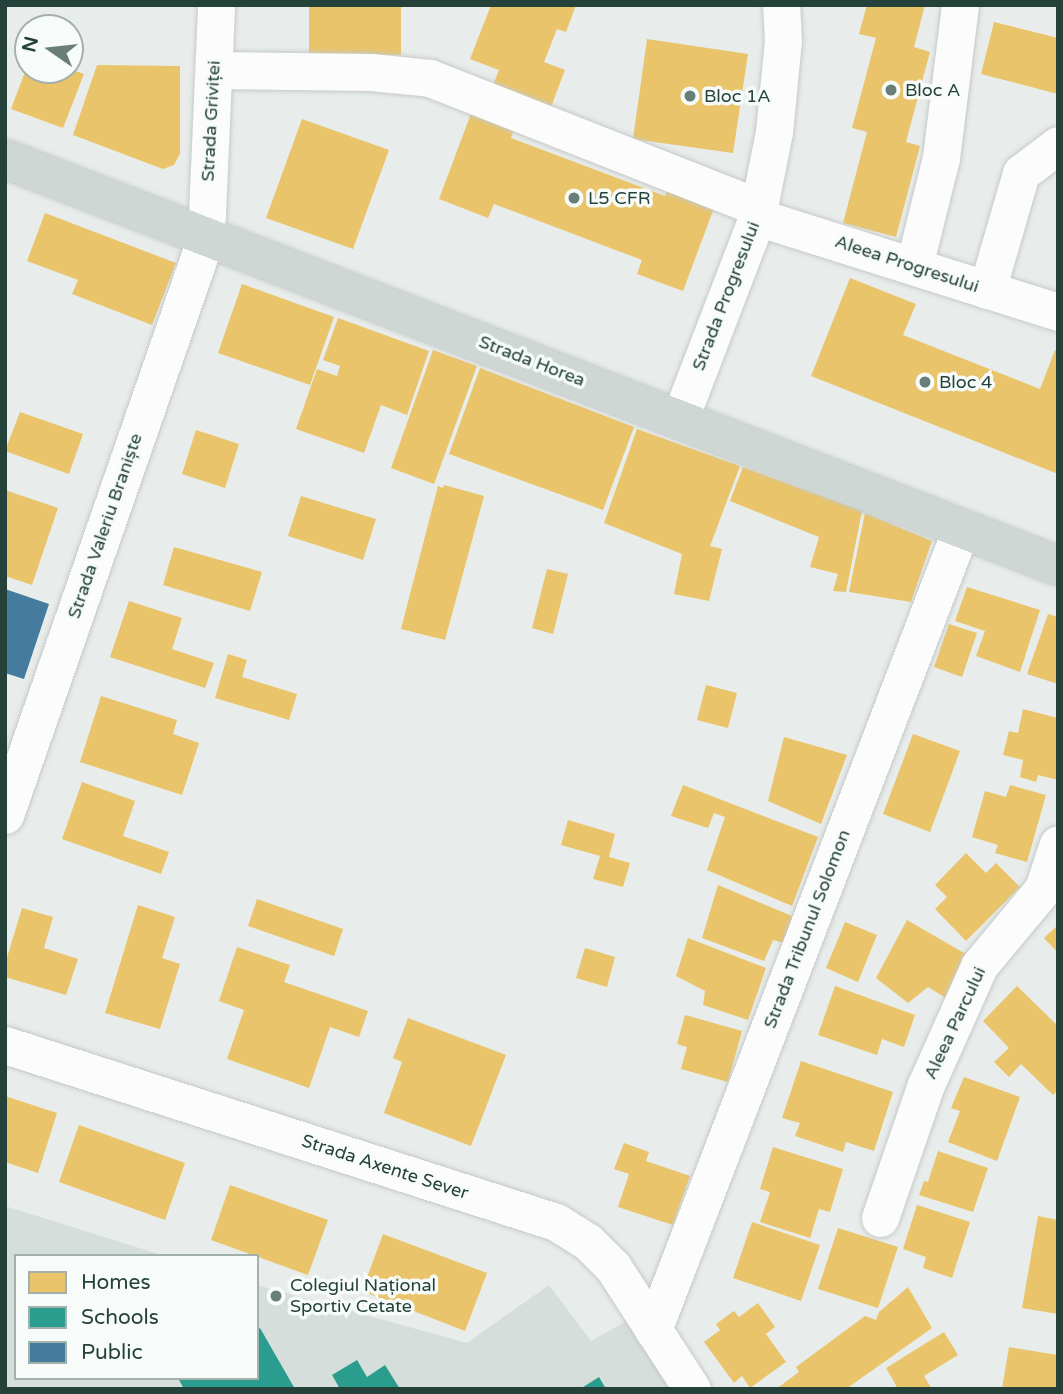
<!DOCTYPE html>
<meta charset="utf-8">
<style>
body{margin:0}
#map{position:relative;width:1063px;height:1394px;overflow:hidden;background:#e8edeb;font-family:"Varela Round",sans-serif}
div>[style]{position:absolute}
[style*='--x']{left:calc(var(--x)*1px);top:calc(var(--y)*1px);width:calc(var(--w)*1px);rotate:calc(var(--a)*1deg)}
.built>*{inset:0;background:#d6dedb}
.homes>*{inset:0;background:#e9c46a}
.schools>*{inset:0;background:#2a9d8f}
.public>*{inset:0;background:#457b9d}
.roads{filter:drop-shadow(0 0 2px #c5cac8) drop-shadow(0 0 2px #c5cac8)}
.minor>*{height:37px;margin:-18.5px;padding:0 18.5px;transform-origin:18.5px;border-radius:18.5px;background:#fcfcfc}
.major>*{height:38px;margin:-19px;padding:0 19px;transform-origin:19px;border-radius:19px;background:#cfd7d5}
.dots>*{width:19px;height:19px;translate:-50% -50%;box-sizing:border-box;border:4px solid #f7fbf9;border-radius:50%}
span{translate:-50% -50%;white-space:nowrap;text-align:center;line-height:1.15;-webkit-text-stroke:7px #f7fbf9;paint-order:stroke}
.poi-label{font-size:18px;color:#24423a}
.left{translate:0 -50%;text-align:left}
.street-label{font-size:18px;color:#24423a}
.frame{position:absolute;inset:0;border:7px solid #24423a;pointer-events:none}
.legend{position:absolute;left:14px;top:1254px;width:245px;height:126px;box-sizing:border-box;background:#f7fbf9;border:2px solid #a3b1ad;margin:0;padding:9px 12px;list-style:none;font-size:21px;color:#24423a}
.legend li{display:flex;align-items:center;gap:14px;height:35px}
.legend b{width:35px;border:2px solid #a3b1ad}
.north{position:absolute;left:14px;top:14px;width:70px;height:70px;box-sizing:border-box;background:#f7fbf9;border:2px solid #a3b1ad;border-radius:50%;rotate:284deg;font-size:19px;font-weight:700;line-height:28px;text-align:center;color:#24423a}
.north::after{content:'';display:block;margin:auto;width:24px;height:32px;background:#697e78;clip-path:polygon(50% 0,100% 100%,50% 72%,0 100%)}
</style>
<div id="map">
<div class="built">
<i style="clip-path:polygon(5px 1206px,165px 1256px,16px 1256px,16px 1378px,257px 1378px,257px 1285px,467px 1343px,549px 1285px,591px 1341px,630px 1319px,674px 1389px,5px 1389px)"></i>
</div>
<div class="homes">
<i style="clip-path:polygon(309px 5px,401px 5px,401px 55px,309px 55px)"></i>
<i style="clip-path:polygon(491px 5px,576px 5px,566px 32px,557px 29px,544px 62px,565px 70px,551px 107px,493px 85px,499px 70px,470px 59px)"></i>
<i style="clip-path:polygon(867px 5px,925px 5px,914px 47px,930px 52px,906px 142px,920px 146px,896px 237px,843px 223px,867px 132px,852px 128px,876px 38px,859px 34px)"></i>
<i style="clip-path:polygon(994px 22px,1058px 38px,1058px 94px,981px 74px)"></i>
<i style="clip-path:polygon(647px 39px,748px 54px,733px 153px,633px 139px)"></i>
<i style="clip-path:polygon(28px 64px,28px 70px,70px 69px,84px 74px,63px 128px,11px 109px)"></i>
<i style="clip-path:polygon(97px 65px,180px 66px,180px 154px,174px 165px,163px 169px,73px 135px)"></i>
<i style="clip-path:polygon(475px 103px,518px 119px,511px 138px,665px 196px,670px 183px,717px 200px,683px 291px,637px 274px,642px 260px,494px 204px,488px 218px,439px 199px)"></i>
<i style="clip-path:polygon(302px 119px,389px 150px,353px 249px,266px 218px)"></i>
<i style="clip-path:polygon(45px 213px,176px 263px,152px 325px,72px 294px,78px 280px,27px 261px)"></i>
<i style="clip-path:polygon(850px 278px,916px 304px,903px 335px,1040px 389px,1055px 350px,1058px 351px,1058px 474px,811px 376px)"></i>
<i style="clip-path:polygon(242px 284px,334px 317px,310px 385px,218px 353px)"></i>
<i style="clip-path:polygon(338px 318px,429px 351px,407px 415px,381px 405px,364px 453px,296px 429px,317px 369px,337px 376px,340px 366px,323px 360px)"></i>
<i style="clip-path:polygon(433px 350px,477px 366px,434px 484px,391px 468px)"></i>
<i style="clip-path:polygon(480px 368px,634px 427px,603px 510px,449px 454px)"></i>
<i style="clip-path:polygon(20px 412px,83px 434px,69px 474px,5px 451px)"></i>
<i style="clip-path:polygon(637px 429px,740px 466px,710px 546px,722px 549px,709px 601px,674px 594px,682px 554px,604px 523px)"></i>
<i style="clip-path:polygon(196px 430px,239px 444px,225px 488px,182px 474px)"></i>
<i style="clip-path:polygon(743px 467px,862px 511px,846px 592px,833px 591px,838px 574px,810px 567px,819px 537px,730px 501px)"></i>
<i style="clip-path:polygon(444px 485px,484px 496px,445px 640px,401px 629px,438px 486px,443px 488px)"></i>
<i style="clip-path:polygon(5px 490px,58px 508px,32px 585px,5px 576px)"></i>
<i style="clip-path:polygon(301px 496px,376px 519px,363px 560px,288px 536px)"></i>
<i style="clip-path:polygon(865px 513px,932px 541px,911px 602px,849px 592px)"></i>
<i style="clip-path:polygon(174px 547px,262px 572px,250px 611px,163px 585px)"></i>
<i style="clip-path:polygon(547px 569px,568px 574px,553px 634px,532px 628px)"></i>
<i style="clip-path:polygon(967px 587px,1040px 610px,1020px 672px,976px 656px,985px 631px,955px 621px)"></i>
<i style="clip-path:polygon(129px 601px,182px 618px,172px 649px,214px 663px,205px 688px,110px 657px)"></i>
<i style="clip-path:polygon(1048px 614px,1058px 617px,1058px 684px,1027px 674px)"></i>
<i style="clip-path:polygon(949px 624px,977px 633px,962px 677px,934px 667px)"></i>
<i style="clip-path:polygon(228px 654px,247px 660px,242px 677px,297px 694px,289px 720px,215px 698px)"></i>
<i style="clip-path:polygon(706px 685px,737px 693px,728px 728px,697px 720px)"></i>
<i style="clip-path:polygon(101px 696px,177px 720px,173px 734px,199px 743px,182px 795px,80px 762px)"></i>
<i style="clip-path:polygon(1023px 709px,1058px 718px,1058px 780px,1038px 775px,1036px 782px,1020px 777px,1023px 760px,1003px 755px,1009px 731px,1018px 733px)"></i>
<i style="clip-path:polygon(913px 734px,960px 751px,930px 832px,883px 814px)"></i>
<i style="clip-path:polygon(784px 737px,847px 755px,821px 824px,768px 801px)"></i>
<i style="clip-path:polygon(82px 782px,135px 801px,123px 836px,169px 852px,161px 874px,62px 839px)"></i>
<i style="clip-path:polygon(683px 785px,818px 837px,792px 906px,707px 870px,725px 817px,714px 813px,708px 828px,671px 816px)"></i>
<i style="clip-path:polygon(1010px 785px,1046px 795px,1027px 862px,995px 853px,998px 845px,972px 837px,985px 791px,1006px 797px)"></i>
<i style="clip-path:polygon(568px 820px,615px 834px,609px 857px,630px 863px,623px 887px,593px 879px,600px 856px,561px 845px)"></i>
<i style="clip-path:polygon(966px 853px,986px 873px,996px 863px,1020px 887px,966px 941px,935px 909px,947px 897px,935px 885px)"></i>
<i style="clip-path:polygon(718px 885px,792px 916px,784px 943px,773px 940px,764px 961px,702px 938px)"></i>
<i style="clip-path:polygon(257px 899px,343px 929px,334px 956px,248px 926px)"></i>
<i style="clip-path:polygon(138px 905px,175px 917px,162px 958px,180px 964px,160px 1029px,105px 1013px)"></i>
<i style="clip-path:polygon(22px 908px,53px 917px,44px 948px,78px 959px,66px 995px,5px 977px,5px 964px)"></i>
<i style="clip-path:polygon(907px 920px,971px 957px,946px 998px,928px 987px,908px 1003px,876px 978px)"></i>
<i style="clip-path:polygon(845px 922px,877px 935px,858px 982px,826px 968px)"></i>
<i style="clip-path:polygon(1058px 925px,1058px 953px,1044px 938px)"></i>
<i style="clip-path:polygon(688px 938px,766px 968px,748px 1020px,703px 1005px,705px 991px,676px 976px)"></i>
<i style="clip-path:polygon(237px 947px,290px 965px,284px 982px,368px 1011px,359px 1037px,330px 1027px,309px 1088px,227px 1059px,244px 1010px,219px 1001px)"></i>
<i style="clip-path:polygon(585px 948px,615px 957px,607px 987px,576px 978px)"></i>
<i style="clip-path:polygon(835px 986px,915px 1015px,904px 1047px,882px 1039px,877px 1055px,818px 1035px)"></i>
<i style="clip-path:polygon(1017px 986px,1058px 1026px,1058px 1090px,1053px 1095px,1021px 1064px,1009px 1077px,994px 1062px,1009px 1048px,983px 1021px)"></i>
<i style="clip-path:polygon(685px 1015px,742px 1031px,728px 1082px,681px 1069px,687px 1047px,677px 1044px)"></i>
<i style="clip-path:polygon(408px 1018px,506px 1055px,471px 1146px,384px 1113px,402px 1062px,393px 1058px)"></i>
<i style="clip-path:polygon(801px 1061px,893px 1092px,874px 1151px,846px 1142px,843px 1152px,795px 1136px,800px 1123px,782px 1118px)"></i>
<i style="clip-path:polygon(964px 1077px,1020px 1097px,997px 1161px,948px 1142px,960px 1111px,951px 1108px)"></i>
<i style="clip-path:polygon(5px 1096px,57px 1113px,38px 1173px,5px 1162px)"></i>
<i style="clip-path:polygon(79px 1125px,185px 1163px,165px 1220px,59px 1182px)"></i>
<i style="clip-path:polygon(624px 1143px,649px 1152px,646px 1161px,690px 1176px,673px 1225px,618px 1207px,629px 1174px,614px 1169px)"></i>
<i style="clip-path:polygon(773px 1147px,843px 1169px,830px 1212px,819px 1209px,810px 1238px,760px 1222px,770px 1192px,760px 1189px)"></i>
<i style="clip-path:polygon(938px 1151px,988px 1168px,973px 1212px,919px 1195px,924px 1181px,928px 1182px)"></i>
<i style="clip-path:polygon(230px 1185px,328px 1220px,308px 1275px,211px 1240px)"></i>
<i style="clip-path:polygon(917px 1205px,970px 1222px,952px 1278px,923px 1268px,926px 1257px,903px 1249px)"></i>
<i style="clip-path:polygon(1038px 1216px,1058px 1220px,1058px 1314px,1022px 1308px)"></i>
<i style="clip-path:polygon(752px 1222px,820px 1245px,801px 1301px,733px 1278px)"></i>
<i style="clip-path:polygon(838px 1228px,898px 1247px,878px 1308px,818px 1289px)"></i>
<i style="clip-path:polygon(383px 1234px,487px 1273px,465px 1331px,362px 1291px)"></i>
<i style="clip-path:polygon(908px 1287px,932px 1328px,846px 1389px,776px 1389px,799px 1372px,796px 1367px,865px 1316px,876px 1320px,879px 1312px)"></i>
<i style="clip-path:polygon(758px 1303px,775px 1327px,766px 1334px,786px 1362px,750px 1388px,742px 1376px,734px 1383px,704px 1342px,720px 1330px,716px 1324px,734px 1311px,739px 1317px)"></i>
<i style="clip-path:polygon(944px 1332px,958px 1355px,924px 1376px,932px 1389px,898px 1389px,886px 1368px)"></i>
<i style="clip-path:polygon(1009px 1347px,1058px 1355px,1058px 1389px,1002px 1389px)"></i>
</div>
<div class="schools">
<i style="clip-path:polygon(260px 1328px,295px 1389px,184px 1389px,178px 1378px,257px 1378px,257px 1330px)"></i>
<i style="clip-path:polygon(357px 1360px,367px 1377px,385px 1365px,400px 1389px,340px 1389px,332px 1375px)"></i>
<i style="clip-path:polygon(599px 1377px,606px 1389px,580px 1389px)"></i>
</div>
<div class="public">
<i style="clip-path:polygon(5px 589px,49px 604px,24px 679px,5px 673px)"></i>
</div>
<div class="roads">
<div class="minor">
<i style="--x:214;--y:70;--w:157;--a:0.7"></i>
<i style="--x:371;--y:72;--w:59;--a:5.8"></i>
<i style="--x:430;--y:78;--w:352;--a:21.5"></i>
<i style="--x:757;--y:217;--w:316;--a:17.5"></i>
<i style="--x:914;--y:266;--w:111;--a:-76"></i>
<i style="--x:941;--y:158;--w:154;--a:-82.9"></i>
<i style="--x:987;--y:290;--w:122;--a:-73.8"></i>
<i style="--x:1021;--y:173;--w:46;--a:-37.1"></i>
<i style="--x:680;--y:418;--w:215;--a:-69"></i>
<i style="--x:757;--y:217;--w:87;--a:-78.7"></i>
<i style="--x:774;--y:132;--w:91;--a:-84.4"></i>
<i style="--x:783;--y:41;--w:36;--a:-93"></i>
<i style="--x:5;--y:815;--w:612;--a:-70.82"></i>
<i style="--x:206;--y:237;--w:232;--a:-87.5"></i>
<i style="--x:5;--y:1045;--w:579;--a:17.81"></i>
<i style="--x:556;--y:1222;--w:36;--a:32"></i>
<i style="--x:587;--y:1241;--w:37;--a:45"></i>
<i style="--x:613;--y:1267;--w:145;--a:57.1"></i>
<i style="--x:880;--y:1218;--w:139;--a:-71"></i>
<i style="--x:925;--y:1087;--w:133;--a:-65.9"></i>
<i style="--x:979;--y:966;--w:100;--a:-50.3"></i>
<i style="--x:1043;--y:889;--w:47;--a:-71.6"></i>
<i style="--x:653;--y:1330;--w:858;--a:-68.97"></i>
</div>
<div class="major">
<i style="--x:5;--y:159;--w:1129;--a:21.13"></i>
</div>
</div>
<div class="dots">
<i style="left:891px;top:90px;background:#697e78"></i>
<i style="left:690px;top:96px;background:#697e78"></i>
<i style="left:574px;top:198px;background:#697e78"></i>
<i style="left:925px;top:382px;background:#697e78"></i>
<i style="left:276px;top:1296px;background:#697e78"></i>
</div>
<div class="poi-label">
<span class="left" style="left:905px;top:90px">Bloc A</span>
<span class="left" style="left:704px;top:96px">Bloc 1A</span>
<span class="left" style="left:588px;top:198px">L5 CFR</span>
<span class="left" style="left:939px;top:382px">Bloc 4</span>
<span class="left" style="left:290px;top:1296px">Colegiul Național<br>Sportiv Cetate</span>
</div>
<div class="street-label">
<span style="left:211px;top:121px;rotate:-87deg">Strada Griviței</span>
<span style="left:907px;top:264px;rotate:18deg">Aleea Progresului</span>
<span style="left:726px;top:296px;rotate:-69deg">Strada Progresului</span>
<span style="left:532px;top:361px;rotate:21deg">Strada Horea</span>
<span style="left:105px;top:526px;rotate:-71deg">Strada Valeriu Braniște</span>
<span style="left:807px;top:929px;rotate:-69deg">Strada Tribunul Solomon</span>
<span style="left:955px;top:1023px;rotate:-65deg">Aleea Parcului</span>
<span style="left:385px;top:1167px;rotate:18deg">Strada Axente Sever</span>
</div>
<div class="frame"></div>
<ul class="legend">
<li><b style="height:19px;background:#e9c46a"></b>Homes</li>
<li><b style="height:19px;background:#2a9d8f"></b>Schools</li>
<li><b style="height:19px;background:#457b9d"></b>Public</li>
</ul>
<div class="north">N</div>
</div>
